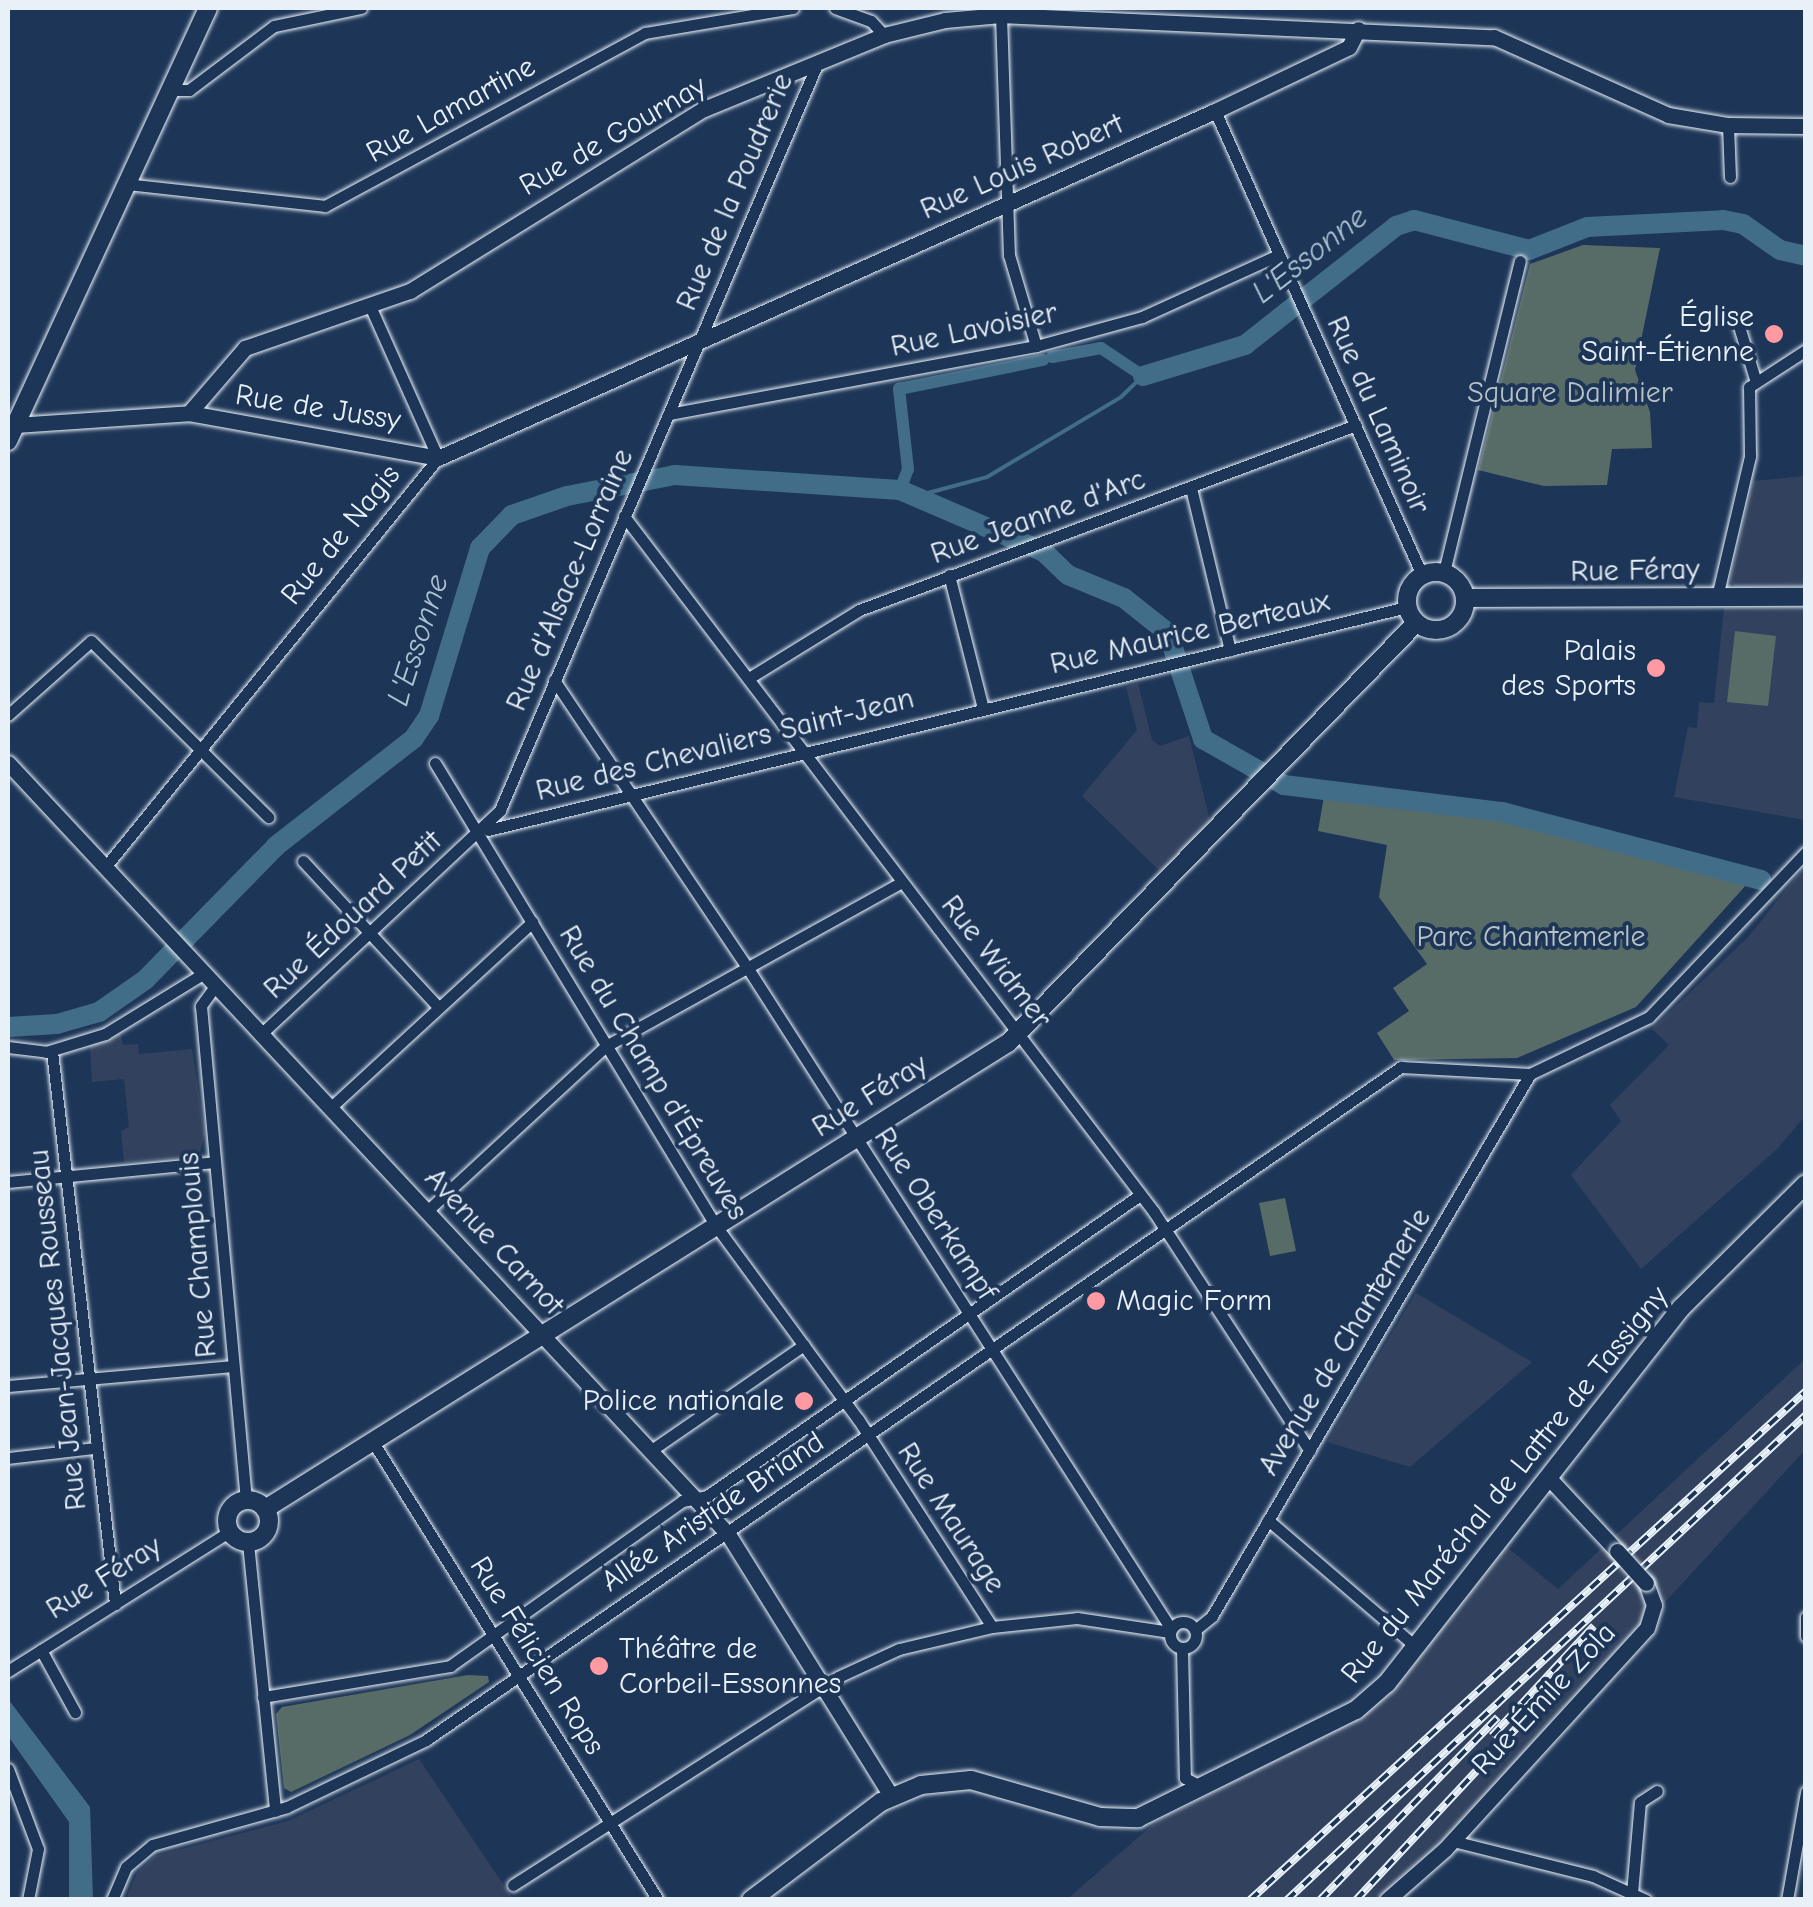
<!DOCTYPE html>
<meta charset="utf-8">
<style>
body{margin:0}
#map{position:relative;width:1813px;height:1907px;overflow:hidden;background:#1d3557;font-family:"Comic Neue",sans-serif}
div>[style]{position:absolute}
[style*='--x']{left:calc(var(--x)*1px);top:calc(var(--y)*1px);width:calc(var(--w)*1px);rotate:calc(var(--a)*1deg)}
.built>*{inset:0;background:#32425e}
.green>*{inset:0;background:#586c67}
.water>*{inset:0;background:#426d88}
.stream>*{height:4px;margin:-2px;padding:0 2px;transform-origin:2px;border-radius:2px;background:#426d88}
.canal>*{height:12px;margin:-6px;padding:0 6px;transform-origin:6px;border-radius:6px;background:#426d88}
.river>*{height:20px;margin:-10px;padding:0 10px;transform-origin:10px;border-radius:10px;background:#426d88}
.roads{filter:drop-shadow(0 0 2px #e8f1f8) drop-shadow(0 0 2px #e8f1f8)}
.minor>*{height:11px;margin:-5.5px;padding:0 5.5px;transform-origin:5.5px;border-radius:5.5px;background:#1d3557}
.minor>.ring{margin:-5.5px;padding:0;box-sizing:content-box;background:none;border:11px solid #1d3557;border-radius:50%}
.tertiary>*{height:15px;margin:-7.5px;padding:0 7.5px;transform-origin:7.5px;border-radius:7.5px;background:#1d3557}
.secondary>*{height:18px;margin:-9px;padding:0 9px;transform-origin:9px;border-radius:9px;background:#1d3557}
.secondary>.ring{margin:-9px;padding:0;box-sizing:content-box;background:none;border:18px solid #1d3557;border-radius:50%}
.rail>*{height:8px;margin-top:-4px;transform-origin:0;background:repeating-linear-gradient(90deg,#1d3557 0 11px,#e8f1f8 0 22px);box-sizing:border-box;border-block:2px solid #e8f1f8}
.bridges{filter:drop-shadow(0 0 2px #e8f1f8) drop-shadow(0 0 2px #e8f1f8)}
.tertiary-bridge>*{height:15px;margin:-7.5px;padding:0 7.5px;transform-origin:7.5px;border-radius:7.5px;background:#1d3557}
.dots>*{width:28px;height:28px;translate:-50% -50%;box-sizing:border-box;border:5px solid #1d3557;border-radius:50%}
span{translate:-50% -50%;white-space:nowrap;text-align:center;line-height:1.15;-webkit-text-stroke:8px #1d3557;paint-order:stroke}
.street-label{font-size:30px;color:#e8f1f8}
.poi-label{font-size:30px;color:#e8f1f8}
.right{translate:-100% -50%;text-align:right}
.left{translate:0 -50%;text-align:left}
.park-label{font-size:30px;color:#b6c2c5}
.water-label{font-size:32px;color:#aec3d1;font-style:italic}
.frame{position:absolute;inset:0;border:10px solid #e8f1f8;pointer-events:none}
</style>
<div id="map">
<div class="built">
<i style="clip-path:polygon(1805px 476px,1805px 586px,1735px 587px,1730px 581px,1753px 481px)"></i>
<i style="clip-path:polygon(1805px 607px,1805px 820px,1674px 797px,1688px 727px,1697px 728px,1699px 702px,1714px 703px,1724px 608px)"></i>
<i style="clip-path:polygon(1138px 683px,1152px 740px,1160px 746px,1189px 736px,1210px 821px,1162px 873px,1082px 796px,1137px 730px,1126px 687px)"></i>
<i style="clip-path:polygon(1805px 866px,1805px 1116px,1778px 1148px,1641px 1269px,1571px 1175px,1621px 1121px,1610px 1105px,1669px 1045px,1652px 1029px,1748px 937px)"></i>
<i style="clip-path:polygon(120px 1032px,123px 1045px,138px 1044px,139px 1054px,192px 1049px,205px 1134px,199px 1156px,124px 1162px,121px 1131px,129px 1127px,124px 1079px,92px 1082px,90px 1046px)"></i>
<i style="clip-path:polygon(1416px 1293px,1532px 1362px,1410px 1467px,1327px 1442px)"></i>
<i style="clip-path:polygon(1805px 1359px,1805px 1450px,1449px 1837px,1377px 1899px,1066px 1900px,1156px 1822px,1360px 1717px,1388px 1695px,1503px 1544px,1558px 1589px)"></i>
<i style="clip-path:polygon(419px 1759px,513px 1899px,126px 1899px,137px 1873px,155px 1856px,288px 1821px)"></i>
</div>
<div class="green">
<i style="clip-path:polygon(1583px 245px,1660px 248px,1635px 370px,1650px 412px,1652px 448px,1612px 449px,1607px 485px,1544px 486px,1478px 470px,1530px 264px)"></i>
<i style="clip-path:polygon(1735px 631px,1776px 636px,1768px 706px,1727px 702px)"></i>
<i style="clip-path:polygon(1324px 796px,1525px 824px,1748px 883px,1636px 1007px,1517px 1058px,1394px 1060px,1377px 1033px,1409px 1011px,1393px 988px,1427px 964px,1379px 897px,1387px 845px,1318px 831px)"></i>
<i style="clip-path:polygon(1285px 1198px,1296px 1251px,1270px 1256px,1259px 1203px)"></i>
<i style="clip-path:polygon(468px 1675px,488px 1676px,489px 1682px,410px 1735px,291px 1792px,284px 1788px,276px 1714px,282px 1707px)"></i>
</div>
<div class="water">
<i style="clip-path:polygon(8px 1699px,90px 1807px,93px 1899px,69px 1899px,69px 1822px,8px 1736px)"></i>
</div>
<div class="stream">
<i style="--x:900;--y:490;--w:24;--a:9"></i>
<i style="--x:924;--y:494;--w:65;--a:-15.1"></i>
<i style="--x:987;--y:477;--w:156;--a:-30.8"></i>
<i style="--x:1121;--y:397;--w:30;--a:-44"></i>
</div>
<div class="canal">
<i style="--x:1052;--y:357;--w:50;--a:-10.4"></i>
<i style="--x:1101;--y:348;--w:50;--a:33.7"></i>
<i style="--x:900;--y:490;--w:22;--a:-69"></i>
<i style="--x:908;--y:469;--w:81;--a:-96.4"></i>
<i style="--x:899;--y:389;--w:147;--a:-11.4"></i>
</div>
<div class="river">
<i style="--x:1143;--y:376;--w:107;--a:-16.9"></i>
<i style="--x:1245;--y:345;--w:192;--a:-38.2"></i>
<i style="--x:1396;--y:226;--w:19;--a:-18"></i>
<i style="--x:1414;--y:220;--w:119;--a:14.6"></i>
<i style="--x:1529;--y:250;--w:62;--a:-21.6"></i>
<i style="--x:1587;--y:227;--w:136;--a:-2.9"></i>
<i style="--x:1723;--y:220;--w:20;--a:11"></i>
<i style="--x:1743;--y:224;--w:45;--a:35.1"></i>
<i style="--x:1780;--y:250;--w:27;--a:13"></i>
<i style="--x:8;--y:1027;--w:49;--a:-3.5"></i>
<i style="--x:57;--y:1024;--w:44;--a:-15.9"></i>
<i style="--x:99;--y:1012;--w:56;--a:-34.8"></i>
<i style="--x:145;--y:980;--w:187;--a:-45.6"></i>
<i style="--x:276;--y:846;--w:175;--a:-38"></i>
<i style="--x:414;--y:738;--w:27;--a:-56"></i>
<i style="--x:429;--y:716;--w:176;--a:-73.1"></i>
<i style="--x:480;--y:548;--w:46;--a:-45.9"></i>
<i style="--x:512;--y:515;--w:58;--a:-19.1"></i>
<i style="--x:567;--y:496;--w:110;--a:-11"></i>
<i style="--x:675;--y:475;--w:225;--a:3.8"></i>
<i style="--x:900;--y:490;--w:157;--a:23.3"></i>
<i style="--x:1044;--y:552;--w:33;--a:44"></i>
<i style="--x:1068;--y:575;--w:61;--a:22.3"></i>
<i style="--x:1124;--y:598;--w:56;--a:38.5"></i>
<i style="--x:1168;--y:633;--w:112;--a:71.7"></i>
<i style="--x:1203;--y:739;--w:93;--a:29.6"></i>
<i style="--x:1284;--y:785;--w:220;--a:7.1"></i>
<i style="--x:1502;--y:812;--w:268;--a:14.7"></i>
</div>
<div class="roads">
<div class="minor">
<i style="--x:835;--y:8;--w:38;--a:20"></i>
<i style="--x:871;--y:21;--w:19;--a:47"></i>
<i style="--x:1001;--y:15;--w:240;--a:88.1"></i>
<i style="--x:1009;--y:255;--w:95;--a:73.5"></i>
<i style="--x:171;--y:90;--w:18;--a:0"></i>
<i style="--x:189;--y:90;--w:106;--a:-37"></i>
<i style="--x:274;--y:26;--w:89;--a:-11.7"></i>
<i style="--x:1215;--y:111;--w:508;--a:65.96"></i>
<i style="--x:1728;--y:125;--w:52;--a:87.8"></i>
<i style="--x:126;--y:184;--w:200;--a:6.3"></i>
<i style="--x:325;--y:206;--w:364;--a:-28.4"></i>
<i style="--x:645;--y:33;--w:150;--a:-9.6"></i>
<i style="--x:1738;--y:323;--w:59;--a:73.1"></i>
<i style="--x:669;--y:414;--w:373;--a:-10.5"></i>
<i style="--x:1036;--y:346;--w:110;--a:-15.3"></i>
<i style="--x:1142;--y:317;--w:149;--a:-24.5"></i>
<i style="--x:1191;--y:488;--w:167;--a:76.5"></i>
<i style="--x:624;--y:516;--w:875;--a:52.71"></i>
<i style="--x:1154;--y:1212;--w:285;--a:56.9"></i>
<i style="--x:1444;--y:572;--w:320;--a:-76.3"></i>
<i style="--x:949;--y:575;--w:137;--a:75.7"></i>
<i style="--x:1717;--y:597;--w:145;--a:-76.8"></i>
<i style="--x:1750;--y:456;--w:69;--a:-90.8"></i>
<i style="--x:1749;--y:387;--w:68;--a:-33"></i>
<i style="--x:749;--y:678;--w:129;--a:-31.7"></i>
<i style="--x:859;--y:610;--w:530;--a:-20.42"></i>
<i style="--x:554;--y:680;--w:346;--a:56.1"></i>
<i style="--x:747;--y:967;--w:786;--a:57.36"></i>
<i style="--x:8;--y:715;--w:111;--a:-41.7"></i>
<i style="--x:91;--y:641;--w:250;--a:44.8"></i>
<i style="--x:435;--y:763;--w:542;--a:58.75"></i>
<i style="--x:716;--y:1226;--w:240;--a:53.7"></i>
<i style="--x:858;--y:1419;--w:247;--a:57.2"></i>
<i style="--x:488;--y:830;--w:946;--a:-13.64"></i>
<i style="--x:303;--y:861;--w:199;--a:47.2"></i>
<i style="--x:106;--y:866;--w:526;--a:-50.86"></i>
<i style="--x:438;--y:458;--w:164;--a:-114.1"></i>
<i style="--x:216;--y:985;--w:26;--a:126"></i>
<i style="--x:201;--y:1006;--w:496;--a:84.8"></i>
<i style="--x:261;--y:1034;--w:328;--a:-43.1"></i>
<i style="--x:500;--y:810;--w:813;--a:-66.97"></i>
<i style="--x:8;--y:1047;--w:38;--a:7"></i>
<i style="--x:46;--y:1052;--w:62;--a:-17"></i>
<i style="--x:105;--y:1034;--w:116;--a:-31.6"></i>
<i style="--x:52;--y:1051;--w:557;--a:83.5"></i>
<i style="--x:330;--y:1108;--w:275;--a:-42.6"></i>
<i style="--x:8;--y:1182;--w:207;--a:-5.5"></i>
<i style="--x:427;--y:1211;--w:243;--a:-42.7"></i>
<i style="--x:606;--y:1046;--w:338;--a:-29"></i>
<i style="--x:8;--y:1386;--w:226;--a:-5.1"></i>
<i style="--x:373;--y:1442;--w:539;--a:58.11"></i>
<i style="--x:653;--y:1449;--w:183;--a:-34.6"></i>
<i style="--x:8;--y:1458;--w:87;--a:-6.6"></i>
<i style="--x:1268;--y:1520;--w:194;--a:40.6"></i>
<i style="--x:248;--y:1543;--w:269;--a:84.2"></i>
<i style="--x:1806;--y:1617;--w:19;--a:90"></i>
<i class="ring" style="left:1170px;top:1622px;width:15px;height:15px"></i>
<i style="--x:1195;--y:1630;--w:22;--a:-39"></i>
<i style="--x:1212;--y:1616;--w:628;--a:-59.6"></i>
<i style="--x:1182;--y:1649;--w:129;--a:88.7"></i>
<i style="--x:1185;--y:1778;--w:17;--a:28"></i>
<i style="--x:41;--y:1650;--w:71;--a:61.3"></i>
<i style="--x:8;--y:1671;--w:261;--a:-32.2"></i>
<i style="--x:263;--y:1697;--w:190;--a:-9.4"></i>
<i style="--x:450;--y:1666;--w:285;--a:-35.4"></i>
<i style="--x:682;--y:1501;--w:25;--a:-11"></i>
<i style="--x:707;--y:1496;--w:527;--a:-34.81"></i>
<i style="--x:8;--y:1769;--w:85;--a:69.4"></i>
<i style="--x:38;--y:1849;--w:52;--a:101.1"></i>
<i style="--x:1453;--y:1841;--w:144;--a:14"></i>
<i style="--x:1593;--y:1876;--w:58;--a:24.4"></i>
<i style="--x:513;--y:1885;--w:386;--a:-32.6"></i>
<i style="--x:838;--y:1677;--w:67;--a:-24.7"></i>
<i style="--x:899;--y:1649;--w:96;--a:-13.3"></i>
<i style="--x:992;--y:1627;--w:85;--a:-6"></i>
<i style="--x:1077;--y:1618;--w:94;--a:8.6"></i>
<i style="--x:1632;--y:1893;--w:91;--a:-85"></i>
<i style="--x:1640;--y:1802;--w:20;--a:-33"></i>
<i style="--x:112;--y:1900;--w:36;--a:-67"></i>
<i style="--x:126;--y:1867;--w:34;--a:-40"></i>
<i style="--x:152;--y:1845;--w:140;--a:-15.7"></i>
<i style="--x:287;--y:1807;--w:154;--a:-25.7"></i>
<i style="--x:426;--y:1740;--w:1185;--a:-34.62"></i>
<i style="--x:1401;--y:1067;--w:129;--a:3.1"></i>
<i style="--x:1530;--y:1074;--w:132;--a:-25.6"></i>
<i style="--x:1649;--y:1017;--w:228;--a:-46.4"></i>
<i style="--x:1787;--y:1900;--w:110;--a:-80"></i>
</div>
<div class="tertiary">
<i style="--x:189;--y:413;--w:253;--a:10.2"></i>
<i style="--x:438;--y:458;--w:851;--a:-24.07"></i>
<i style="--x:1215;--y:111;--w:148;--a:-25.5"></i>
<i style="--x:1349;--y:47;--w:20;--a:-63"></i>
<i style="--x:15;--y:425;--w:174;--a:-3.9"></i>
<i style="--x:189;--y:413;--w:86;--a:-49.3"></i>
<i style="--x:245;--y:348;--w:175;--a:-19.1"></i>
<i style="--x:410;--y:291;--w:346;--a:-31.8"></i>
<i style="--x:704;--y:109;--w:195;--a:-22.3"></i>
<i style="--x:884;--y:35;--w:63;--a:-13.8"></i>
<i style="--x:945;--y:20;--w:56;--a:-5.1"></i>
<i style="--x:1001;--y:15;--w:493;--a:2.6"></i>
<i style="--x:1494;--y:37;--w:191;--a:24.1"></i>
<i style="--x:1668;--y:115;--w:61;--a:9.5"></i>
<i style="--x:1728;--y:125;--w:78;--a:0.7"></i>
<i style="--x:8;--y:763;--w:1055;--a:46.96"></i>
<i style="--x:728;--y:1534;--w:309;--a:58.1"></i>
<i style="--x:1548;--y:1477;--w:101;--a:47"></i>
<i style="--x:1387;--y:1900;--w:77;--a:-41.3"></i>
<i style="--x:1445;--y:1849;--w:299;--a:-47.6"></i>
<i style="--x:1647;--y:1628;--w:24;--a:-73"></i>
<i style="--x:1654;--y:1605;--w:23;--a:-110"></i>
</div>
<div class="secondary">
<i style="--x:8;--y:441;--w:477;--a:-65.2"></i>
<i class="ring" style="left:1407px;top:572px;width:40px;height:40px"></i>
<i style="--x:1466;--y:598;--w:340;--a:-0.2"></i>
<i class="ring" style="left:227px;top:1500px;width:24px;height:24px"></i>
<i style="--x:265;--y:1509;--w:877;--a:-32.1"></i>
<i style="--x:1008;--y:1043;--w:586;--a:-45.83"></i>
<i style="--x:751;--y:1900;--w:163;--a:-37"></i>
<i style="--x:881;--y:1802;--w:43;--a:-23"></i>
<i style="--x:921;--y:1785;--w:50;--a:-5.7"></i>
<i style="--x:971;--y:1780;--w:134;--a:16"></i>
<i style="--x:1100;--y:1817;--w:38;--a:2"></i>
<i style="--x:1138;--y:1818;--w:243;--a:-26.4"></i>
<i style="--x:1356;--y:1710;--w:41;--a:-41.1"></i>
<i style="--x:1387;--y:1683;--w:477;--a:-51.9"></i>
<i style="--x:1681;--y:1308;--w:176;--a:-44.8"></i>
</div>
</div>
<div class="rail">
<i style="--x:1492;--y:1736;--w:150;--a:-47.2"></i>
<i style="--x:1250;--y:1900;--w:754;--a:-42.47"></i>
<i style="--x:1287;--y:1900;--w:710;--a:-43.06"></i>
<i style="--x:1320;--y:1900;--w:255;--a:-45.8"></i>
<i style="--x:1356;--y:1900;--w:238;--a:-47"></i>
</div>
<div class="bridges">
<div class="tertiary-bridge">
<i style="--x:1617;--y:1551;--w:43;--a:47.8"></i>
</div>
</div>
<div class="dots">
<i style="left:1774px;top:334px;background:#ff9aa2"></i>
<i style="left:1656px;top:668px;background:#ff9aa2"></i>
<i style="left:1096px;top:1301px;background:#ff9aa2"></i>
<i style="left:804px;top:1401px;background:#ff9aa2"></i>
<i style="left:599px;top:1666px;background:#ff9aa2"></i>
</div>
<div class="street-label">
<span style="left:451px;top:110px;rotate:-29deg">Rue Lamartine</span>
<span style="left:613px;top:136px;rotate:-30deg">Rue de Gournay</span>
<span style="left:1022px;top:167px;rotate:-24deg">Rue Louis Robert</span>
<span style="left:735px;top:192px;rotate:-67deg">Rue de la Poudrerie</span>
<span style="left:974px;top:330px;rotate:-12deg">Rue Lavoisier</span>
<span style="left:318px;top:408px;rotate:9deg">Rue de Jussy</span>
<span style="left:1378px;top:415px;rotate:66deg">Rue du Laminoir</span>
<span style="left:1038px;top:517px;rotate:-20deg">Rue Jeanne d'Arc</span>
<span style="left:341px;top:535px;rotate:-51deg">Rue de Nagis</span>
<span style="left:1635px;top:571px;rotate:-1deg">Rue Féray</span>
<span style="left:570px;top:580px;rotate:-67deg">Rue d'Alsace-Lorraine</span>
<span style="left:1190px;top:633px;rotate:-13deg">Rue Maurice Berteaux</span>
<span style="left:725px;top:745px;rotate:-14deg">Rue des Chevaliers Saint-Jean</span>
<span style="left:353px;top:915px;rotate:-43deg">Rue Édouard Petit</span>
<span style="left:996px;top:962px;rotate:52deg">Rue Widmer</span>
<span style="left:653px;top:1073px;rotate:59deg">Rue du Champ d'Épreuves</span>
<span style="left:870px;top:1096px;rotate:-32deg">Rue Féray</span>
<span style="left:935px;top:1214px;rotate:57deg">Rue Oberkampf</span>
<span style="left:494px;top:1242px;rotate:47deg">Avenue Carnot</span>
<span style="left:198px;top:1255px;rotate:-95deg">Rue Champlouis</span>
<span style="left:58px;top:1330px;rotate:-96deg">Rue Jean-Jacques Rousseau</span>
<span style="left:1345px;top:1342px;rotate:-59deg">Avenue de Chantemerle</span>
<span style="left:1505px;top:1485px;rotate:-51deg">Rue du Maréchal de Lattre de Tassigny</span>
<span style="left:713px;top:1512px;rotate:-34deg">Allée Aristide Briand</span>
<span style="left:951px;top:1518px;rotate:57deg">Rue Maurage</span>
<span style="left:104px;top:1578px;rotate:-32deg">Rue Féray</span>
<span style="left:537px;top:1656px;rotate:58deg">Rue Félicien Rops</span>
<span style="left:1544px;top:1699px;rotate:-47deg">Rue Émile Zola</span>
</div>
<div class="poi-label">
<span class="right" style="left:1754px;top:334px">Église<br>Saint-Étienne</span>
<span class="right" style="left:1636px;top:668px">Palais<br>des Sports</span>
<span class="left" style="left:1116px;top:1301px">Magic Form</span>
<span class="right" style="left:784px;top:1401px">Police nationale</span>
<span class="left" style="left:619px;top:1666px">Théâtre de<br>Corbeil-Essonnes</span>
</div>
<div class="park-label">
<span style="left:1570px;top:393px">Square Dalimier</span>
<span style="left:1531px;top:937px">Parc Chantemerle</span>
</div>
<div class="water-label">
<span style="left:1310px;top:255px;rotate:-38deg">L'Essonne</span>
<span style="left:418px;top:640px;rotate:-72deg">L'Essonne</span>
</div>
<div class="frame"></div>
</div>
